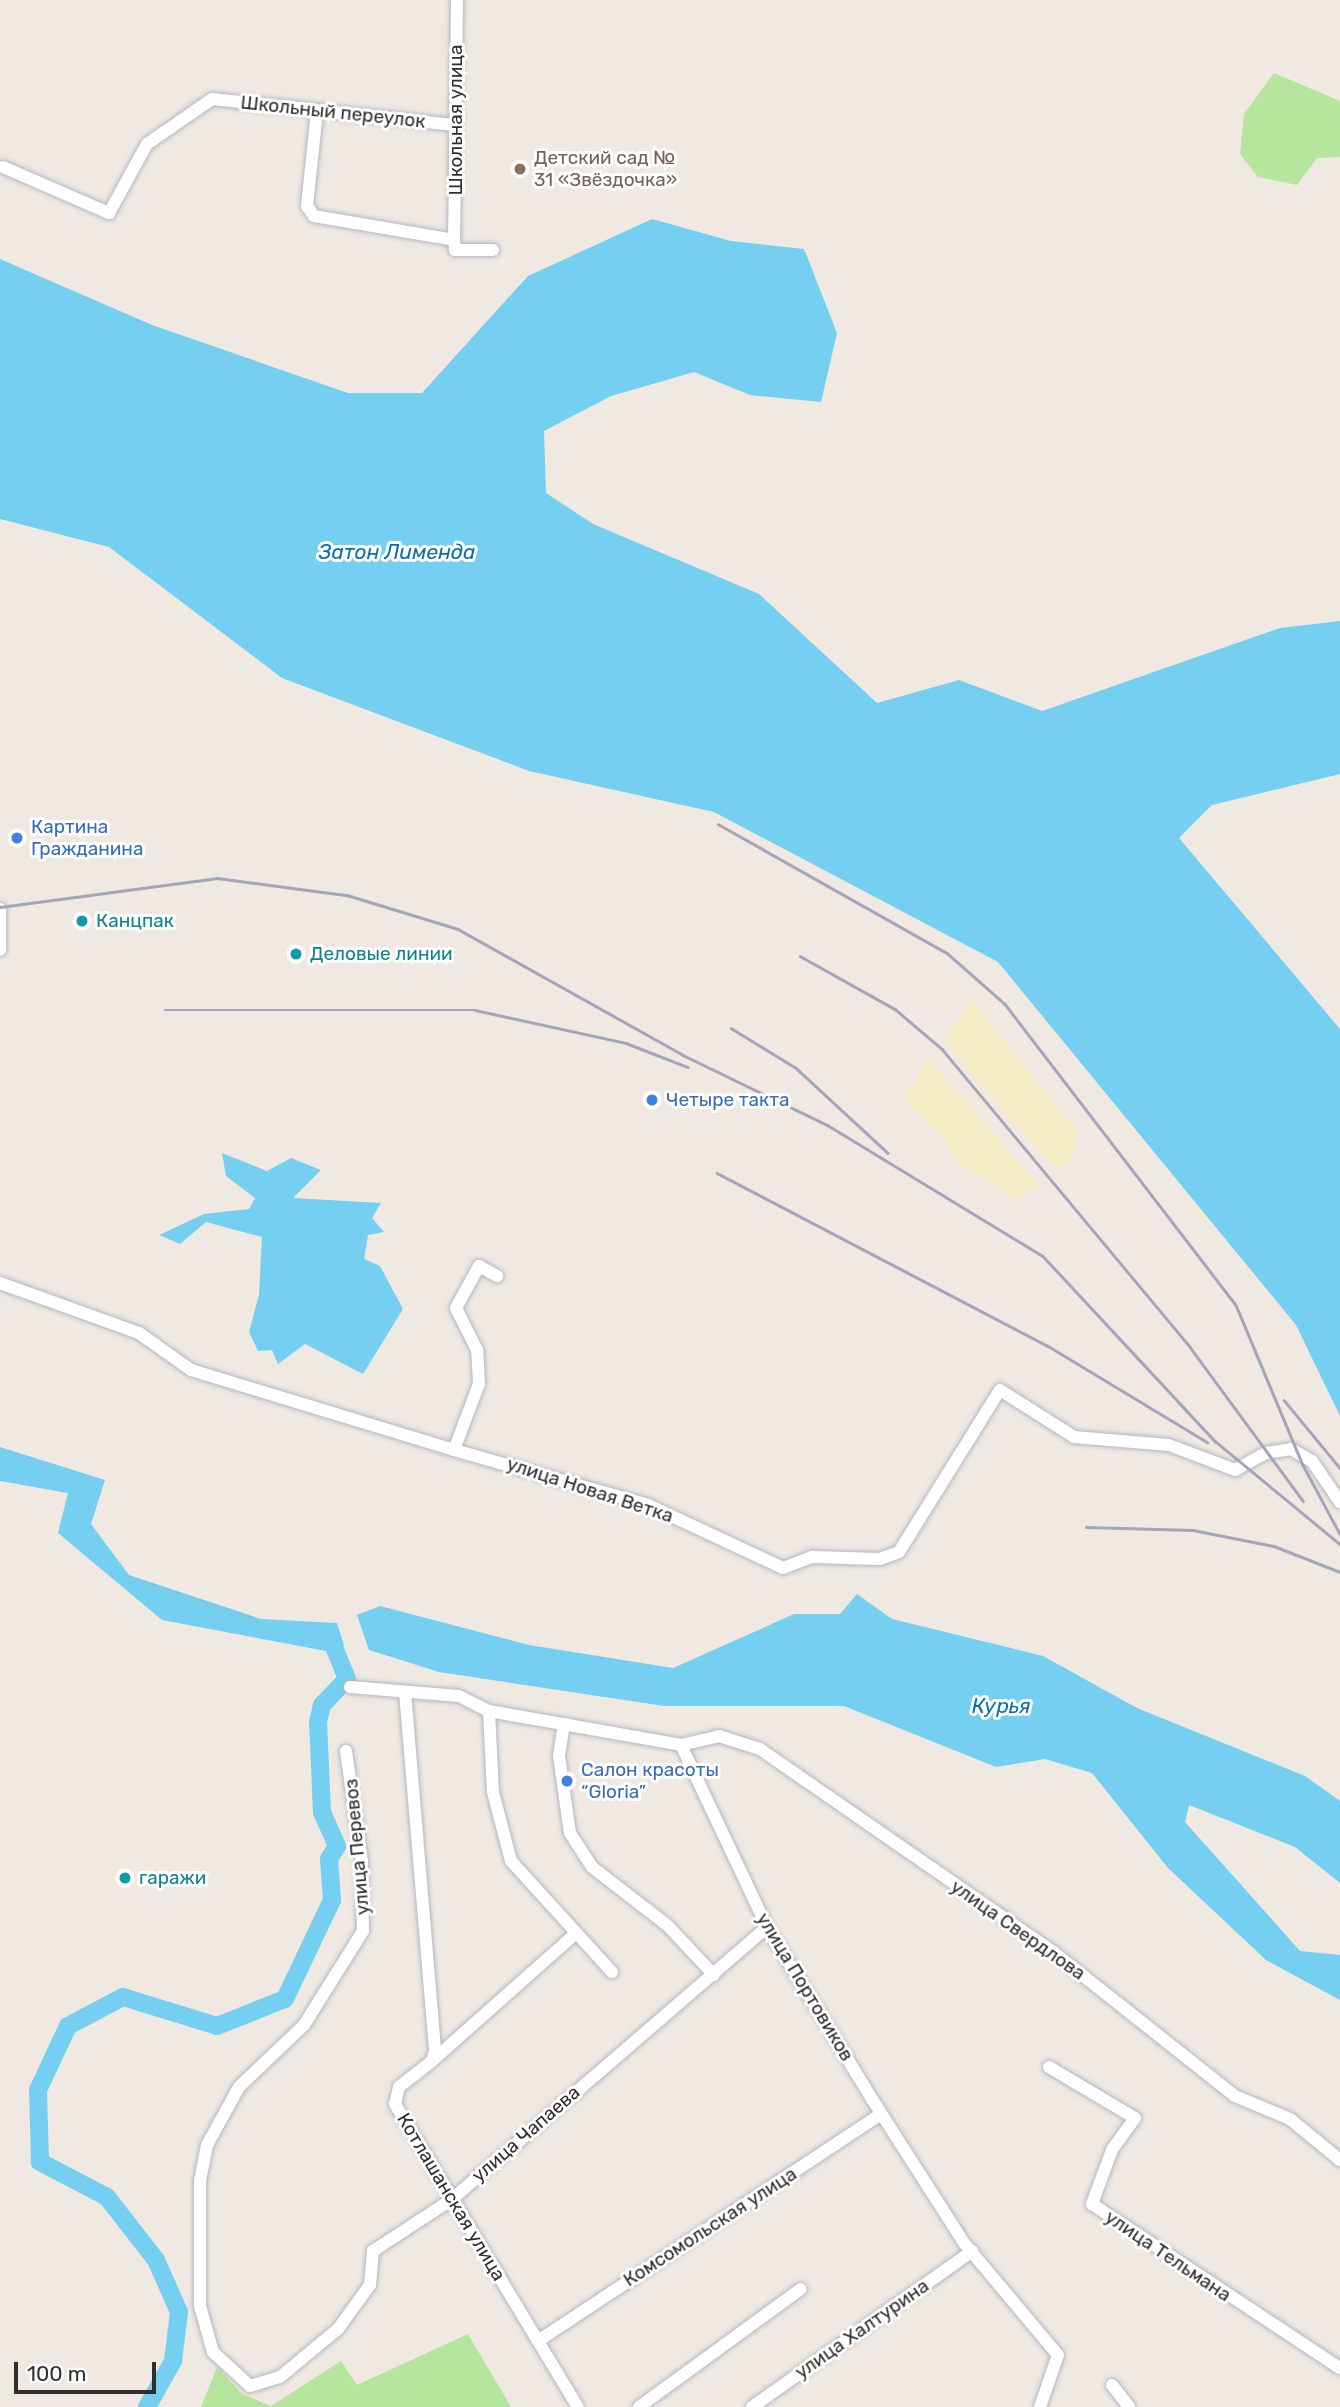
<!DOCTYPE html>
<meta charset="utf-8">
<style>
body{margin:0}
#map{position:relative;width:1340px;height:2407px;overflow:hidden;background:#efe9e1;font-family:Rubik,sans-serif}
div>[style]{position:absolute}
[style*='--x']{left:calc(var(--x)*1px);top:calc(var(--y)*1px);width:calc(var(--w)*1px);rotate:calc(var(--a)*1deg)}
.green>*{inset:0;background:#b6e59e}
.sand>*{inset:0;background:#f3ecc5}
.water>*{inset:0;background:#75cff0}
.river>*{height:18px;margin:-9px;padding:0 9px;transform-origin:9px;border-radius:9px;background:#75cff0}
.roads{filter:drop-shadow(0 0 2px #b4b7c1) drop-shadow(0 0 2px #b4b7c1)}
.street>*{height:12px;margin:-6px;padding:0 6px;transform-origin:6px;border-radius:6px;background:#fff}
.rail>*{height:2.5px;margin:-1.25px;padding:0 1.25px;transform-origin:1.25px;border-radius:1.25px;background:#a3a6b8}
.dots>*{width:19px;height:19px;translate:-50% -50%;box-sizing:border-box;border:4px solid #fff;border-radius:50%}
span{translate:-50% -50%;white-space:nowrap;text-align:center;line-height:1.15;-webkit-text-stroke:6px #fff;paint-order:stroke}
.street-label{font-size:19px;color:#2e2e2e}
.education-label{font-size:19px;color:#785e54}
.left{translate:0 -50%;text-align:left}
.shop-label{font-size:19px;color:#366cbe}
.culture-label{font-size:19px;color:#0d838f}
.water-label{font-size:21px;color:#0d6fa3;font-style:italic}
.scale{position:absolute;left:14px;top:2362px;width:142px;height:32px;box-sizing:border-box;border:4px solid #2e2e2e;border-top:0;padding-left:9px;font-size:21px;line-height:24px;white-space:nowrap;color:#2e2e2e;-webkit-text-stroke:5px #fff;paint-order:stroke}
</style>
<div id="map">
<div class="green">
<i style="clip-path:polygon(1274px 73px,1340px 101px,1340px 157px,1317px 158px,1297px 185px,1258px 177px,1240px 154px,1244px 114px)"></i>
<i style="clip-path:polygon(468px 2334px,511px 2407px,201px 2407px,217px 2367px,242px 2394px,271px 2406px,341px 2361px,357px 2385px)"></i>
</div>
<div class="sand">
<i style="clip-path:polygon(971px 999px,1076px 1131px,1073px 1158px,1062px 1167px,1050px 1164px,943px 1040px)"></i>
<i style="clip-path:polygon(928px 1059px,1039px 1185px,1017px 1200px,957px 1162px,944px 1138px,903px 1099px)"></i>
</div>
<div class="water">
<i style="clip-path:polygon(652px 219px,731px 241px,804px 249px,837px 333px,821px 402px,750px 395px,694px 372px,611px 396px,544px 431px,546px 493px,593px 524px,759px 594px,877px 703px,959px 680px,1042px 711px,1280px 628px,1340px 621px,1340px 774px,1212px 805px,1179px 838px,1340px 1029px,1340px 1416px,1296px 1325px,998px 962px,714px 812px,529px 771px,282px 678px,109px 547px,0 519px,0 259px,152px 325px,348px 393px,422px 393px,528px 276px)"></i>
<i style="clip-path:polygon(222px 1153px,267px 1171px,291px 1158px,321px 1170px,293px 1198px,381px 1203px,372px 1218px,384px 1232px,368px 1235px,364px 1259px,380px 1266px,403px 1309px,363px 1374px,305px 1344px,278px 1364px,272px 1350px,258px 1351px,249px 1332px,259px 1295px,262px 1237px,206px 1222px,180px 1244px,159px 1235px,204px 1214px,249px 1209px,255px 1198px,226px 1176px)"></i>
<i style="clip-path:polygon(0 1447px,105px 1480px,91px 1524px,129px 1575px,261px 1619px,337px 1623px,344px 1645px,326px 1651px,162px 1620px,58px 1533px,68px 1493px,0 1481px)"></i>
<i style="clip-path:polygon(857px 1594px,892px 1619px,1043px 1656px,1137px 1708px,1305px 1776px,1340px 1801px,1340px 1883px,1295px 1847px,1189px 1805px,1185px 1822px,1300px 1951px,1340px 1955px,1340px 2000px,1266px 1960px,1168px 1868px,1092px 1773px,1045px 1759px,996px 1767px,844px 1706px,664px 1706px,439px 1672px,369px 1650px,357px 1615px,380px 1606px,529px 1645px,673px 1668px,794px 1614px,840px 1614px)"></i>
</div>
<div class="river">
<i style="--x:147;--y:2407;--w:53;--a:-60.5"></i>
<i style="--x:173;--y:2361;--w:49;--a:-83"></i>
<i style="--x:179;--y:2312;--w:57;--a:-113.9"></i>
<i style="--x:156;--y:2260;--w:80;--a:-127.9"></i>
<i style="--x:107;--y:2197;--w:76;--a:-152.4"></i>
<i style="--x:40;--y:2162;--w:72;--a:-91.6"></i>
<i style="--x:38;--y:2090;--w:71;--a:-64.9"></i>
<i style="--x:68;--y:2026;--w:62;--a:-27.8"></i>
<i style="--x:123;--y:1997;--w:98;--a:17.1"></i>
<i style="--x:217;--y:2026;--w:73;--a:-21.7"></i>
<i style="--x:285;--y:1999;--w:110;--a:-64.6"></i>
<i style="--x:332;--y:1900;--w:41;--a:-94.2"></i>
<i style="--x:329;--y:1859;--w:15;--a:-58"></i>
<i style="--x:337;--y:1846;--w:36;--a:-114"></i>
<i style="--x:322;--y:1813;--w:91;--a:-92.5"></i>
<i style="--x:318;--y:1722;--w:17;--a:-77"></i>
<i style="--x:322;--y:1705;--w:36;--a:-46"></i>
<i style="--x:347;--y:1679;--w:40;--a:-112"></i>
<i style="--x:332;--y:1642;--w:16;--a:-169"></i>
</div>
<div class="roads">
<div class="street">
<i style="--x:457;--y:0;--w:240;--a:90.7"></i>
<i style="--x:454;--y:240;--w:10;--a:84"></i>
<i style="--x:455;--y:250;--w:38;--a:0"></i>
<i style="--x:317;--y:111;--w:96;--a:96"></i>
<i style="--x:307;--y:206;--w:12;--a:55"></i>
<i style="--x:314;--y:216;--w:142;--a:9.7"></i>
<i style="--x:3;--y:167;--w:116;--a:23.5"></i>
<i style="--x:109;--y:213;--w:79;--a:-61.2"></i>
<i style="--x:147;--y:144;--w:79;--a:-34.7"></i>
<i style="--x:212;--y:99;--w:244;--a:6.1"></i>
<i style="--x:0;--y:909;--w:41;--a:90"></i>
<i style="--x:0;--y:1283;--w:148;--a:19.8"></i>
<i style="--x:139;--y:1333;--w:64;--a:35.4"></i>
<i style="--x:191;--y:1370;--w:275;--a:16.9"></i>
<i style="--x:454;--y:1450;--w:71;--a:-69.3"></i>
<i style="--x:479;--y:1384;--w:34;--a:-93"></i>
<i style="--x:477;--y:1350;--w:47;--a:-116.6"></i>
<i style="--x:456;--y:1308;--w:48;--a:-61.3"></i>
<i style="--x:479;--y:1266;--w:21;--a:29"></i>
<i style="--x:454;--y:1450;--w:202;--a:15.8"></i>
<i style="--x:648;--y:1505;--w:149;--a:25"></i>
<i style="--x:783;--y:1568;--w:31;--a:-21"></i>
<i style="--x:812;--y:1557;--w:68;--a:1.7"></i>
<i style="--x:880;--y:1559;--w:20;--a:-20"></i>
<i style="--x:899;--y:1552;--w:191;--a:-58.1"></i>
<i style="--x:1000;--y:1390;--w:88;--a:32.4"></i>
<i style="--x:1074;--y:1437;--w:95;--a:4.8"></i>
<i style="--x:1169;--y:1445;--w:71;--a:20.7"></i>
<i style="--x:1235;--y:1470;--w:35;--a:-29"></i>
<i style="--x:1266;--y:1453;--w:25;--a:-9"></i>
<i style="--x:1291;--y:1449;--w:24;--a:30"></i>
<i style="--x:1312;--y:1461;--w:50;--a:55.7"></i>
<i style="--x:350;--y:1687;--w:109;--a:4.7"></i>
<i style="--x:459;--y:1696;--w:34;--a:27"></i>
<i style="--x:489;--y:1711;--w:195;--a:10"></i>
<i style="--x:681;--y:1745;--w:39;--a:-13"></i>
<i style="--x:719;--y:1736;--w:43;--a:17.6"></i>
<i style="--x:760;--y:1749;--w:355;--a:34.7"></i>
<i style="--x:1052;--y:1951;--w:233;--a:38.4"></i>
<i style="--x:1235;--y:2096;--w:60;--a:22.7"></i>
<i style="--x:1290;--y:2119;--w:65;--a:39.4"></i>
<i style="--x:405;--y:1692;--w:359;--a:85.2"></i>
<i style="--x:435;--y:2050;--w:11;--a:105"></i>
<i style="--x:432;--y:2061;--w:42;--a:141.8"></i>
<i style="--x:399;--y:2087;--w:17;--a:103"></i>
<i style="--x:395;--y:2104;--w:354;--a:58.9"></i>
<i style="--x:489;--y:1711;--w:81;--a:87.2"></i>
<i style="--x:493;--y:1792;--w:71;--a:75.4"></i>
<i style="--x:511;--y:1861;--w:150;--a:47.7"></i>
<i style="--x:564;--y:1724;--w:32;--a:99"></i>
<i style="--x:559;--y:1756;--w:78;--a:81.9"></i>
<i style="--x:570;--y:1833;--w:40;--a:57.1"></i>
<i style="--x:592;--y:1867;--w:96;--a:37.8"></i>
<i style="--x:668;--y:1926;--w:67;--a:46.8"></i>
<i style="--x:681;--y:1745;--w:201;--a:64.7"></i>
<i style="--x:767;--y:1927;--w:202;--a:58.6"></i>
<i style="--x:872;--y:2099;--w:171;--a:57.4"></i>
<i style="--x:964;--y:2243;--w:146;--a:50"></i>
<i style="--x:1058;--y:2355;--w:55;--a:109.1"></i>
<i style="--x:346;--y:1751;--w:112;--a:81.8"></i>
<i style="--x:362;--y:1862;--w:69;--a:89.2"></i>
<i style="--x:363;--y:1931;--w:111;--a:122.1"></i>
<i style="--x:304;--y:2025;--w:90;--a:136.4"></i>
<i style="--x:239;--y:2087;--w:66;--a:118.9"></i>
<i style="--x:207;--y:2145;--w:37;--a:101"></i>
<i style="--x:200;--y:2181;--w:125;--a:90"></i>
<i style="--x:200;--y:2306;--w:48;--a:74.2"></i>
<i style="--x:213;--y:2352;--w:50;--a:42.6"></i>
<i style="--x:250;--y:2386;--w:31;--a:-17"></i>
<i style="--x:280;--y:2377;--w:75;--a:-39.6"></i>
<i style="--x:338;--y:2329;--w:54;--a:-54"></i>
<i style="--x:370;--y:2285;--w:34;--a:-85"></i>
<i style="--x:373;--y:2251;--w:93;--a:-33.2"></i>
<i style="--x:451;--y:2200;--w:418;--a:-40.8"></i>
<i style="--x:432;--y:2061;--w:193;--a:-41.6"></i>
<i style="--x:1049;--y:2067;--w:100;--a:30.7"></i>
<i style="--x:1135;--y:2118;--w:39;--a:126"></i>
<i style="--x:1112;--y:2150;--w:58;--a:110.3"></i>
<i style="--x:1092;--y:2204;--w:297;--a:33.5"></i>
<i style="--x:538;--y:2341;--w:411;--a:-33.5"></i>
<i style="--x:1112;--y:2385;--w:28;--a:52"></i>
<i style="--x:639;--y:2407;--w:200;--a:-36.1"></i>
<i style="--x:752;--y:2407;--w:270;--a:-35.3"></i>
</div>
</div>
<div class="rail">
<i style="--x:718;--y:824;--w:263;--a:29.4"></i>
<i style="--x:947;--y:953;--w:77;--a:41.3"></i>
<i style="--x:1005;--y:1004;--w:379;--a:52.5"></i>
<i style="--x:1236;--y:1305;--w:173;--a:67.3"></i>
<i style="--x:1303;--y:1465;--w:78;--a:61.8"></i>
<i style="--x:0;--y:907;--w:219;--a:-7.6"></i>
<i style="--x:217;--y:878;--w:131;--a:7.5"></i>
<i style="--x:347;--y:895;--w:116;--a:17"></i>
<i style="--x:458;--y:929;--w:258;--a:29.2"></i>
<i style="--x:683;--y:1055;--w:162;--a:25.9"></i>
<i style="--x:829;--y:1126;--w:250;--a:31.3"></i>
<i style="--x:1043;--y:1256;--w:253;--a:47.1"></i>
<i style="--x:1215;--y:1441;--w:162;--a:39.5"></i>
<i style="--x:800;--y:956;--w:109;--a:29.2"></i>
<i style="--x:895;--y:1009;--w:62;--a:40.4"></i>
<i style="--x:942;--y:1049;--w:388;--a:50.2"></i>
<i style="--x:1190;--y:1347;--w:191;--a:53.7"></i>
<i style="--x:165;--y:1010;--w:310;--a:0"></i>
<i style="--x:475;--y:1010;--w:155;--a:12.3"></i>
<i style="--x:626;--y:1043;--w:66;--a:21.2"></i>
<i style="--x:731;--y:1028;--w:76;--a:31.6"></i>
<i style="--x:796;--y:1068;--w:125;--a:42.7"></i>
<i style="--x:717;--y:1173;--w:373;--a:27.6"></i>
<i style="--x:1048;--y:1346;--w:186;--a:31.1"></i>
<i style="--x:1284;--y:1400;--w:88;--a:50.5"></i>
<i style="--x:1086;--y:1527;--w:107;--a:1.6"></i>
<i style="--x:1193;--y:1530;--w:83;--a:11.2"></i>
<i style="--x:1274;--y:1546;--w:71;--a:21.5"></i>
</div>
<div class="dots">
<i style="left:520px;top:169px;background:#8d6e63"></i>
<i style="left:17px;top:838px;background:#3f7fe0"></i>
<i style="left:82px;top:921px;background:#0f9aa8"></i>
<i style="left:296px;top:954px;background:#0f9aa8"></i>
<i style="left:652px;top:1100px;background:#3f7fe0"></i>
<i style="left:567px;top:1781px;background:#3f7fe0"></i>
<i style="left:125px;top:1878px;background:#0f9aa8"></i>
</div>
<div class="street-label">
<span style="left:333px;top:112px;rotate:6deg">Школьный переулок</span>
<span style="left:456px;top:120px;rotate:-90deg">Школьная улица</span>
<span style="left:590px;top:1490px;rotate:18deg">улица Новая Ветка</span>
<span style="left:357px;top:1847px;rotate:-95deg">улица Перевоз</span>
<span style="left:1018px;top:1930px;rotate:35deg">улица Свердлова</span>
<span style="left:805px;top:1987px;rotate:59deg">улица Портовиков</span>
<span style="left:526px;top:2134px;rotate:-41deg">улица Чапаева</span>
<span style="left:451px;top:2197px;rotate:59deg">Котлашанская улица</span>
<span style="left:710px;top:2227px;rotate:-33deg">Комсомольская улица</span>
<span style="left:1168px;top:2256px;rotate:34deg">улица Тельмана</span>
<span style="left:862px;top:2329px;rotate:-35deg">улица Халтурина</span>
</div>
<div class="education-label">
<span class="left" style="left:534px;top:169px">Детский сад №<br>31 «Звёздочка»</span>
</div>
<div class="shop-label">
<span class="left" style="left:31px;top:838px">Картина<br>Гражданина</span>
<span class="left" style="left:666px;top:1100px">Четыре такта</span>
<span class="left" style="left:581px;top:1781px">Салон красоты<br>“Gloria”</span>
</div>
<div class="culture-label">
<span class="left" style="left:96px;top:921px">Канцпак</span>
<span class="left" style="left:310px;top:954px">Деловые линии</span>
<span class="left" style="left:139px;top:1878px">гаражи</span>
</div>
<div class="water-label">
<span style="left:397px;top:552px">Затон Лименда</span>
<span style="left:1001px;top:1706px">Курья</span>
</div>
<div class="scale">100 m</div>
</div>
